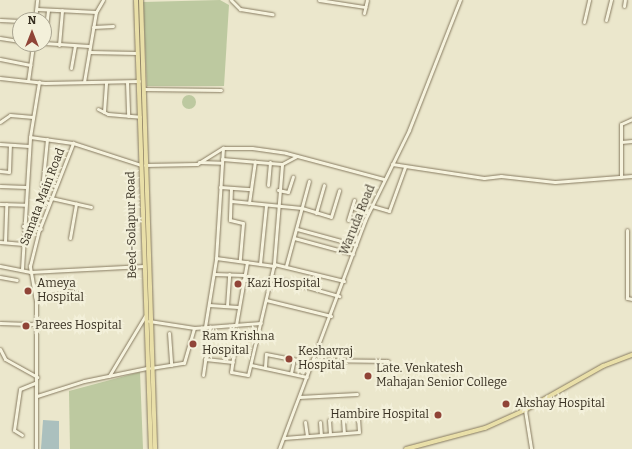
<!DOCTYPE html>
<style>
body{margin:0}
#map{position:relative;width:632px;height:449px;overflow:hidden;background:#ebe7cc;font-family:Bitter,serif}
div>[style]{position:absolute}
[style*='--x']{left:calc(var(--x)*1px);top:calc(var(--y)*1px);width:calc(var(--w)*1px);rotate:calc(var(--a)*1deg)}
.green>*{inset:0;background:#bdc9a0}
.round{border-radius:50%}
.water>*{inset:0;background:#abc0be}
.roads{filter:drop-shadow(0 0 1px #877b61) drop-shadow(0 0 1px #877b61)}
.minor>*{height:3px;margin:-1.5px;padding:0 1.5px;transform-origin:1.5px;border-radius:1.5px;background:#f6f3de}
.major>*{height:4px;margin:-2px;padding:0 2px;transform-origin:2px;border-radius:2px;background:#e9dfa8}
.dots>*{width:11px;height:11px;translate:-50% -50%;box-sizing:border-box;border:2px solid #f3f0da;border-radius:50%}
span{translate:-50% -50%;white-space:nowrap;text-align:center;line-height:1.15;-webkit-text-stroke:4px #f3f0da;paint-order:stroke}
.street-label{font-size:12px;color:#393123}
.poi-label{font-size:12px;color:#393123}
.left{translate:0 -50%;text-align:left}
.right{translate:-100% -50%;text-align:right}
.north{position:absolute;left:12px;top:12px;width:40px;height:40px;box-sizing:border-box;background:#f3f0da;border:1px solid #a9a491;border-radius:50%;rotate:0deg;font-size:11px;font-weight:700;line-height:16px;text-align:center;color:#393123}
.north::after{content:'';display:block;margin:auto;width:14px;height:18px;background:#904437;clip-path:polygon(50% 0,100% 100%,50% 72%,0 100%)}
</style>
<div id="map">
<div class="green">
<i style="clip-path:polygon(220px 0,229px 5px,224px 86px,147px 86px,143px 2px)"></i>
<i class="round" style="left:182px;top:95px;width:14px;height:14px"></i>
<i style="clip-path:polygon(140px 372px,143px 449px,70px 449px,69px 391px)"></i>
</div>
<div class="water">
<i style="clip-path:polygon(43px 420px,59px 421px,59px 449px,41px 449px)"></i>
</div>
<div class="roads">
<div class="minor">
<i style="--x:231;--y:0;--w:13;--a:45"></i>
<i style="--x:240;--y:9;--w:33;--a:9"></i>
<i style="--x:319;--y:0;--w:47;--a:8.7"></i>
<i style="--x:624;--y:6;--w:6;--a:-81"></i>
<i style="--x:37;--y:9;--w:59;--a:2.9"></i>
<i style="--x:364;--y:13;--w:13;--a:-77"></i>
<i style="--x:0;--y:20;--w:20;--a:3"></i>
<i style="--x:35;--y:20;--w:20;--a:-84"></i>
<i style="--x:606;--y:20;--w:21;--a:-76"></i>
<i style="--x:584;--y:22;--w:23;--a:-77"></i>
<i style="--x:93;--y:27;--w:20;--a:-3"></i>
<i style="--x:0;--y:38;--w:20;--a:9"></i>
<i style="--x:44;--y:43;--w:45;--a:3.8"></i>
<i style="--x:44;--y:43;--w:33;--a:-83"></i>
<i style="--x:59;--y:45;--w:35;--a:-85"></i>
<i style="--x:89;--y:52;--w:48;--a:1.2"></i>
<i style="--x:0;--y:59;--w:31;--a:11"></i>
<i style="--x:71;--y:68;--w:22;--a:-80"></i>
<i style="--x:0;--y:78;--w:45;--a:6.3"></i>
<i style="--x:45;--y:83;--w:94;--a:-1.2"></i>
<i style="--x:28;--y:81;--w:37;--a:-82"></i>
<i style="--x:84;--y:82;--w:71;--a:-80.3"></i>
<i style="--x:96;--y:12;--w:14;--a:-60"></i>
<i style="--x:127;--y:82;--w:34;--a:88"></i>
<i style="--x:143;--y:89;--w:78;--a:0.7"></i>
<i style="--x:98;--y:109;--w:11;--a:27"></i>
<i style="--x:108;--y:114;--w:32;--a:5"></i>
<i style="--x:104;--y:112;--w:30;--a:-86"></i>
<i style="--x:0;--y:122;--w:12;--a:-35"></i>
<i style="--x:10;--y:115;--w:23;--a:5"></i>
<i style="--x:30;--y:137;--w:56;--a:-80.7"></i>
<i style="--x:47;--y:139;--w:60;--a:95.7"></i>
<i style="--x:41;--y:199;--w:9;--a:32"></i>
<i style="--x:621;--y:142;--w:11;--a:-5"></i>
<i style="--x:0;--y:144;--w:29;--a:4"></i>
<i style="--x:222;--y:159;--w:60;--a:4.8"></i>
<i style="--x:282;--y:164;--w:17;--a:-28"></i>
<i style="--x:199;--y:162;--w:23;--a:2"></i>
<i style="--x:392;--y:164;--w:93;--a:8.7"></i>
<i style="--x:484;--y:178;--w:17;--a:-7"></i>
<i style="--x:501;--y:176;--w:54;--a:6.3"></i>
<i style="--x:555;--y:182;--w:77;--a:-4.5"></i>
<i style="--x:145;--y:165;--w:52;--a:-1.1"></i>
<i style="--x:197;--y:164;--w:31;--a:-32"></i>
<i style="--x:223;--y:148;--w:29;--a:0"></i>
<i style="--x:252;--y:148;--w:34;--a:8"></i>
<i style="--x:286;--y:153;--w:101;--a:14.9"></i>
<i style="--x:0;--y:171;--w:9;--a:6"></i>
<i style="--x:9;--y:172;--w:27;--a:-88"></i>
<i style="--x:621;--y:177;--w:53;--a:-90"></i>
<i style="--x:621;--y:124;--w:12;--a:-24"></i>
<i style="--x:42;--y:183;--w:14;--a:12"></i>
<i style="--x:268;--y:185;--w:23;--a:-85"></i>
<i style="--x:0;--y:186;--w:26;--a:2"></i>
<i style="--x:220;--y:187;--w:31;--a:4"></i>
<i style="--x:231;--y:188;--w:32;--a:92"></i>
<i style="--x:230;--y:220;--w:13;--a:13"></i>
<i style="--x:243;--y:223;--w:38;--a:95"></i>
<i style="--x:278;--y:190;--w:10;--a:11"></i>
<i style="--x:288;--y:192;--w:16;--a:-72"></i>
<i style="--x:51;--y:198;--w:41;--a:12.7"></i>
<i style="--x:231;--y:201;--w:71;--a:5.6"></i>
<i style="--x:302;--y:208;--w:30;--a:17"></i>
<i style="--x:331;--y:217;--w:28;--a:-73"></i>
<i style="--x:249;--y:203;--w:42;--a:-81.9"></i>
<i style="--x:0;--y:204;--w:25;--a:2"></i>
<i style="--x:372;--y:206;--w:18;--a:16"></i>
<i style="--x:389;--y:211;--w:47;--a:-70"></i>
<i style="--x:352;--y:207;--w:17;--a:21"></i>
<i style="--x:316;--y:213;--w:29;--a:-74"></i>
<i style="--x:348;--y:220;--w:21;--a:-73"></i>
<i style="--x:23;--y:226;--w:18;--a:9"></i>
<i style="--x:297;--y:229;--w:61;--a:15.2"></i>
<i style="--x:627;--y:230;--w:68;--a:90"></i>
<i style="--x:627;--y:298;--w:5;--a:11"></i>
<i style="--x:70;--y:238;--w:35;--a:-80"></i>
<i style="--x:294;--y:238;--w:61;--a:15.2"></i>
<i style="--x:0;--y:242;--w:23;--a:5"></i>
<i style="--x:5;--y:242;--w:38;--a:-88"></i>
<i style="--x:216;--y:258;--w:59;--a:7.9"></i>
<i style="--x:260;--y:264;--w:59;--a:-84.2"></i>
<i style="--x:274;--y:264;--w:72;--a:13.7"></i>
<i style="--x:0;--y:266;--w:31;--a:11"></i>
<i style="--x:30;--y:272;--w:114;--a:-3"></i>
<i style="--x:286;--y:266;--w:88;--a:-74.9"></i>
<i style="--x:22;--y:269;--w:132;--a:-86.5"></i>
<i style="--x:30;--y:137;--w:43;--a:7.9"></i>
<i style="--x:73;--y:143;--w:71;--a:17.9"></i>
<i style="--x:214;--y:274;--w:30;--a:2"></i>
<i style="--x:0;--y:277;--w:17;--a:10"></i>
<i style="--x:271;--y:277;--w:71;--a:15.6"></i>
<i style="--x:243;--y:280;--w:26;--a:7"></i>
<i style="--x:35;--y:296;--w:23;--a:-18"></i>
<i style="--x:57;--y:289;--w:20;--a:11"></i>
<i style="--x:266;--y:300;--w:67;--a:13.8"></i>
<i style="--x:209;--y:305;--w:29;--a:4"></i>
<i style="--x:227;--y:306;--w:32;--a:-86"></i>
<i style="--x:149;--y:321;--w:46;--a:8.8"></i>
<i style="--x:194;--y:328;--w:67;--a:-4.3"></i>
<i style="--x:0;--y:323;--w:36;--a:2"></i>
<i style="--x:236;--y:325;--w:64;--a:-80.1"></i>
<i style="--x:205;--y:327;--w:69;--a:-80.8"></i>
<i style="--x:216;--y:259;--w:111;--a:-86.4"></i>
<i style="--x:169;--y:333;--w:32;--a:86"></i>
<i style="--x:207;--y:348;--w:27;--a:6"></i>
<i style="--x:234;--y:351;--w:21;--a:98"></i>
<i style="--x:231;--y:372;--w:17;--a:10"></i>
<i style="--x:248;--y:375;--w:114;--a:-76.8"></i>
<i style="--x:274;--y:264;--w:100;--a:-85.4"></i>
<i style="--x:0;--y:349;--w:11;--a:63"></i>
<i style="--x:5;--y:359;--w:37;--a:29"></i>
<i style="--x:205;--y:359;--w:28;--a:6"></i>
<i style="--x:314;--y:360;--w:74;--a:0.8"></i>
<i style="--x:251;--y:365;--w:57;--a:12.1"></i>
<i style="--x:265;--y:367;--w:13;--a:-86"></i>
<i style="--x:266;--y:354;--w:47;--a:11.1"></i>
<i style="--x:151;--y:368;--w:33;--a:-9"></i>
<i style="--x:184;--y:363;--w:36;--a:-74"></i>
<i style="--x:291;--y:373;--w:14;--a:-78"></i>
<i style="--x:203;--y:375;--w:49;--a:-81.7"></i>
<i style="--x:109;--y:376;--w:70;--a:-59"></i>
<i style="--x:37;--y:396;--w:49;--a:-17.7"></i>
<i style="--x:84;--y:381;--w:64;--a:-11.7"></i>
<i style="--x:299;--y:397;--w:58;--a:-3"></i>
<i style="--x:525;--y:410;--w:39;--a:81"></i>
<i style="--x:329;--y:420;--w:14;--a:86"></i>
<i style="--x:343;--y:420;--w:13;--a:86"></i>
<i style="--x:305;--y:422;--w:14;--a:82"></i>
<i style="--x:320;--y:422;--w:13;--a:86"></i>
<i style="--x:22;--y:435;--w:9;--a:-148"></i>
<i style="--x:14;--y:430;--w:41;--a:-81.7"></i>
<i style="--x:20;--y:389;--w:16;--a:-22"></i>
<i style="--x:284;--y:438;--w:75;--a:-4.6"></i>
<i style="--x:359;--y:432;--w:13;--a:-94"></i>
<i style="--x:36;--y:449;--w:148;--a:-90"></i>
<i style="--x:36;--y:301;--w:36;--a:-100"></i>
<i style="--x:30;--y:266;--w:34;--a:-76"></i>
<i style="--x:38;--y:233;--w:97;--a:-68.7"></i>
<i style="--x:279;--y:449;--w:245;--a:-69.4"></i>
<i style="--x:365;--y:220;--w:100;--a:-63.9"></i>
<i style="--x:409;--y:130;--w:140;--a:-68.6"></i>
</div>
<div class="major">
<i style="--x:136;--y:0;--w:449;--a:88.1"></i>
<i style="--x:141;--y:0;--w:449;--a:88.2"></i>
<i style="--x:406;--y:449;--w:82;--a:-14.9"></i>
<i style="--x:485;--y:428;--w:44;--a:-24.2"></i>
<i style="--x:525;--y:410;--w:90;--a:-29.4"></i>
<i style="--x:603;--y:366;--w:31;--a:-21"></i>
</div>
</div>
<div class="dots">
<i style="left:238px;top:284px;background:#904437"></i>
<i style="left:28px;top:291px;background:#904437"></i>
<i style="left:26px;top:326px;background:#904437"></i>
<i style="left:193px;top:344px;background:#904437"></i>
<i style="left:289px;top:359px;background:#904437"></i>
<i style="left:368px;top:376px;background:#904437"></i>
<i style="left:506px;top:404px;background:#904437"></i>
<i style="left:438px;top:415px;background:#904437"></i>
</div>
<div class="street-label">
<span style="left:43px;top:197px;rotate:-69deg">Samata Main Road</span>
<span style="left:358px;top:220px;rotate:-68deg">Waruda Road</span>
<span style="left:132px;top:225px;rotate:-91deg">Beed-Solapur Road</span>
</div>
<div class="poi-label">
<span class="left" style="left:37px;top:291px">Ameya<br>Hospital</span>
<span class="left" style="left:247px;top:284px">Kazi Hospital</span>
<span class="left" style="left:35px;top:326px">Parees Hospital</span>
<span class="left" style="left:202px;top:344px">Ram Krishna<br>Hospital</span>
<span class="left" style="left:298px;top:359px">Keshavraj<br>Hospital</span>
<span class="left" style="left:376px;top:376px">Late. Venkatesh<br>Mahajan Senior College</span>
<span class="left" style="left:515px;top:404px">Akshay Hospital</span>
<span class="right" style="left:429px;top:415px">Hambire Hospital</span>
</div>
<div class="north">N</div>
</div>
